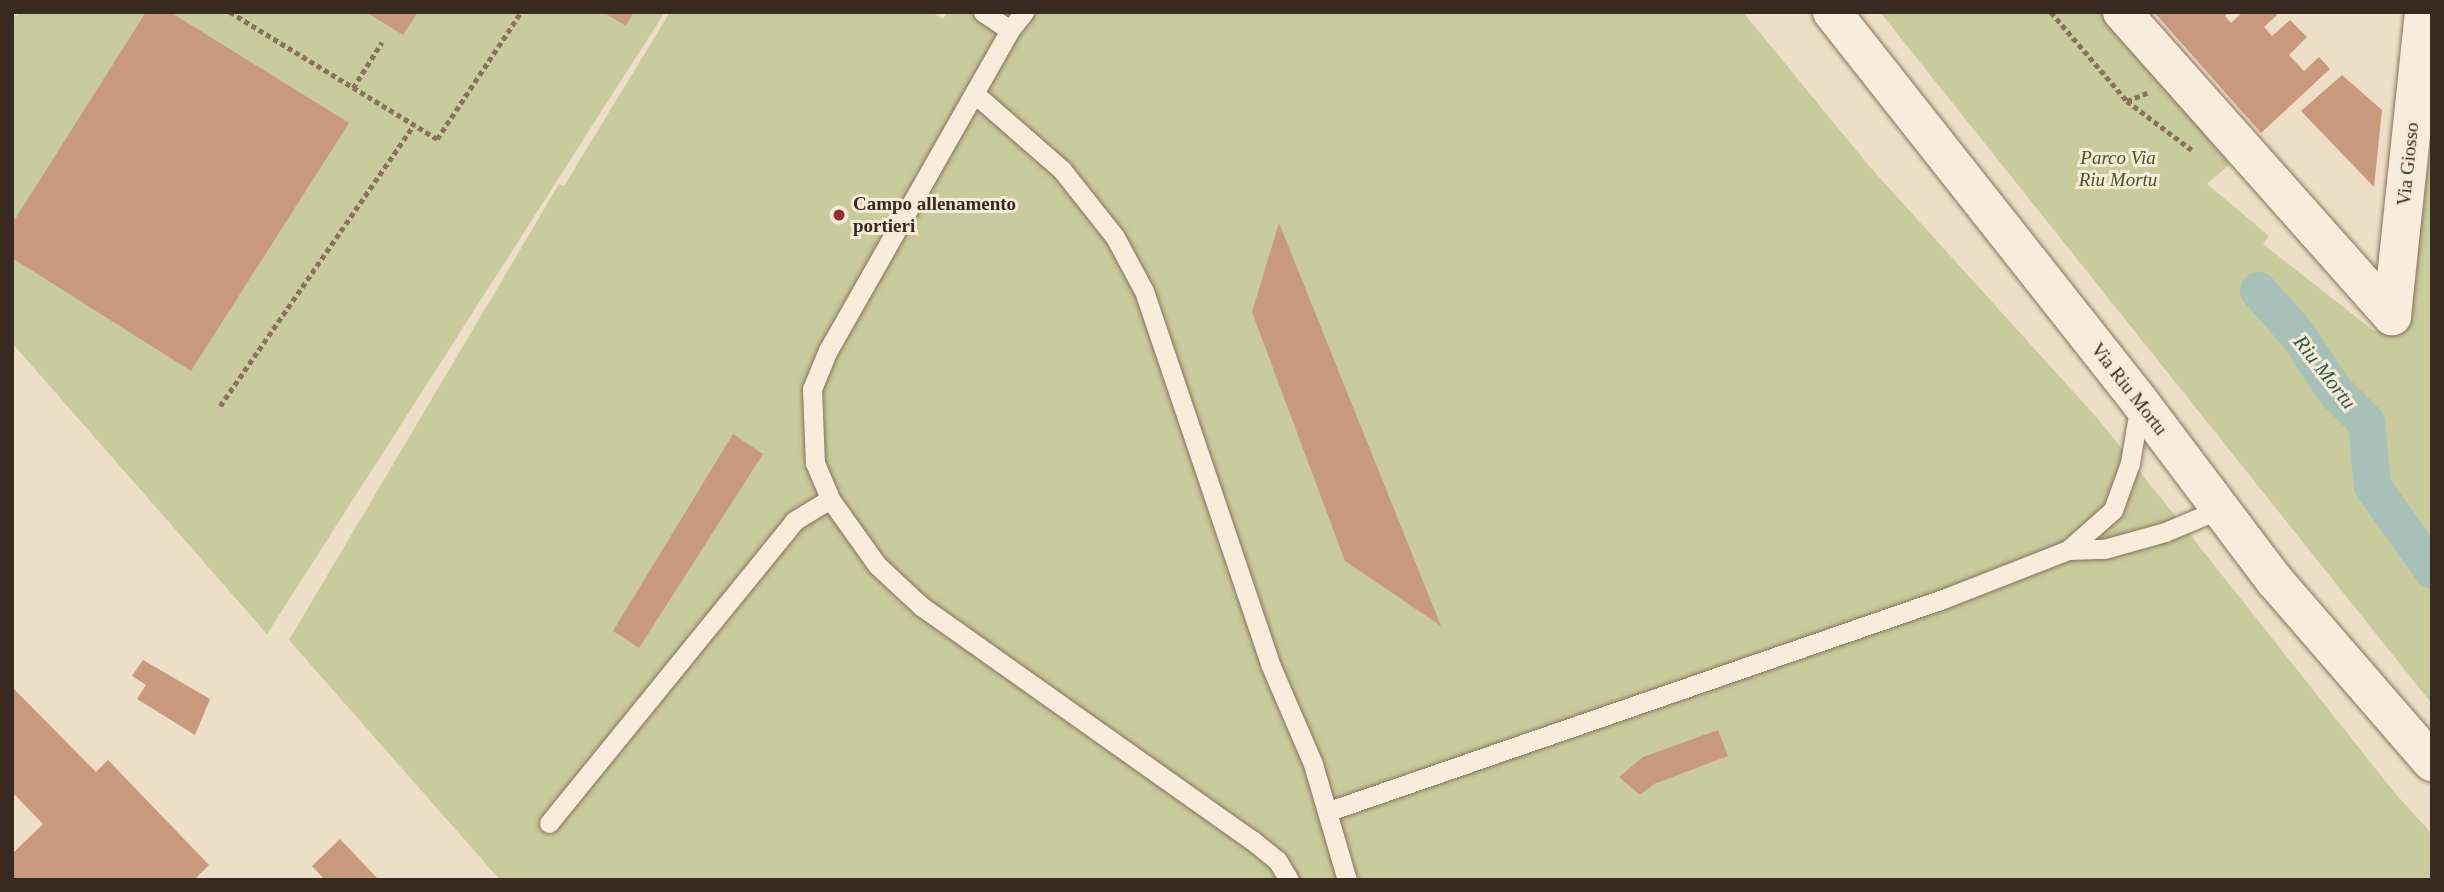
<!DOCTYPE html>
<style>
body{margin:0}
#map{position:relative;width:2444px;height:892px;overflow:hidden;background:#eddfc7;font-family:Georgia,serif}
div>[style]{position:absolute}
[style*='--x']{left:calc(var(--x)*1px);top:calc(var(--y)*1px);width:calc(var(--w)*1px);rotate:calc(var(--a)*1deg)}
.green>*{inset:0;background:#c8cb9b}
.canal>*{height:37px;margin:-18.5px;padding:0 18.5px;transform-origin:18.5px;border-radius:18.5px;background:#a8c1b8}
.building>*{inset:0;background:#c9997e}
.path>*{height:4.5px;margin-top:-2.25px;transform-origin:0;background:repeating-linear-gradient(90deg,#88715d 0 5px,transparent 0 8.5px)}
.roads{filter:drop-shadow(0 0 2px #88715d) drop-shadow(0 0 2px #88715d)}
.lane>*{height:19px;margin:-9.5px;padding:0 9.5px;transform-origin:9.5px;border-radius:9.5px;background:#f8edda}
.street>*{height:38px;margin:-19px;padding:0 19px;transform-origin:19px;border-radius:19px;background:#f8edda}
.secondary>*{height:38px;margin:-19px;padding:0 19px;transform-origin:19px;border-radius:19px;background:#f8edda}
.dots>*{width:19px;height:19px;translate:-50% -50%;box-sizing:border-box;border:4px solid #f4ead6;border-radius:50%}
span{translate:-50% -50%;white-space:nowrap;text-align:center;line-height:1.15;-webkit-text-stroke:6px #f4ead6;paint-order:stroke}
.park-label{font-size:19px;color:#4c5427;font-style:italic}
.street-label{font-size:19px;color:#382a20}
.poi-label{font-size:19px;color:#382a20;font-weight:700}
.left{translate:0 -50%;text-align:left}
.water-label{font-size:21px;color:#305752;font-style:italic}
.frame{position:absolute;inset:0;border:14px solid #382a20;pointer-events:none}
</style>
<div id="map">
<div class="green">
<i style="clip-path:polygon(22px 12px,665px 12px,267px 634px,12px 343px,12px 18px)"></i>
<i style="clip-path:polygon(670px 12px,931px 12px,943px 19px,947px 12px,1743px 12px,1870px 167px,2099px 420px,2394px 792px,2432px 834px,2432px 880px,500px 880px,289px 640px,559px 184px,564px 186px)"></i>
<i style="clip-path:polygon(1880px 12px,2101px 12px,2230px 164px,2207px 184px,2269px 236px,2263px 244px,2374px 331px,2403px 325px,2412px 296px,2432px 135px,2432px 704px)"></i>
</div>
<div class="canal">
<i style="--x:2258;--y:290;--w:59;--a:48.4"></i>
<i style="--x:2297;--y:334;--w:67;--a:56.5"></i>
<i style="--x:2334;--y:390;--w:45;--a:45"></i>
<i style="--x:2366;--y:422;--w:64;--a:84.6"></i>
<i style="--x:2372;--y:486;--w:103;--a:54.5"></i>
</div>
<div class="building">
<i style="clip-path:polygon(146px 12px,170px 12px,349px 123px,191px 371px,12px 258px,12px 224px)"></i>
<i style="clip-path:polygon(366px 12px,418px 12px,403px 35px)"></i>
<i style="clip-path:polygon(603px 12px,634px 12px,626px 26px)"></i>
<i style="clip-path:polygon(2154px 12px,2229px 12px,2225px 16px,2231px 23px,2243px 12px,2274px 12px,2277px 15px,2264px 27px,2272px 36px,2290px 20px,2307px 37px,2289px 55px,2304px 71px,2319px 57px,2330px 69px,2261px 133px)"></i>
<i style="clip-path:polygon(2342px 75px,2382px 110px,2374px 187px,2301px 111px)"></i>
<i style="clip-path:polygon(1279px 223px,1441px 626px,1345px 561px,1252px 312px)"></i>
<i style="clip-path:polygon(733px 434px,763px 454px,639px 648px,613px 631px)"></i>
<i style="clip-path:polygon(143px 660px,210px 699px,195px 735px,137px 699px,146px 685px,132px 676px)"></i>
<i style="clip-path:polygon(12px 687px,96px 772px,108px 760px,209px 865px,194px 880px,12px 880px,12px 854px,43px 824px,12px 792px)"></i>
<i style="clip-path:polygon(1718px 730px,1728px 756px,1654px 784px,1640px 795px,1619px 777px,1643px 757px)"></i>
<i style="clip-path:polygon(340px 839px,379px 880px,325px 880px,312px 866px)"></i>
</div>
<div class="path">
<i style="--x:230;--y:12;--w:243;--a:31.5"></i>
<i style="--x:437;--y:139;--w:152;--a:-56.5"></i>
<i style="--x:2051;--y:12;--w:117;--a:49.5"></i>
<i style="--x:2127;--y:101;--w:81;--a:37"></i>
<i style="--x:353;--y:88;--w:54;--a:-57.8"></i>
<i style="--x:2127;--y:101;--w:22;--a:-22"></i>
<i style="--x:220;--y:406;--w:341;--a:-55.4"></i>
</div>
<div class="roads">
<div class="lane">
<i style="--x:983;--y:12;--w:32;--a:34"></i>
<i style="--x:1010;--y:30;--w:368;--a:119.6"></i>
<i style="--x:828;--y:350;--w:42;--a:112.3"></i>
<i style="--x:812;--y:389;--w:74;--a:87.7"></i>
<i style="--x:815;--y:463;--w:39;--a:67"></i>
<i style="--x:830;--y:499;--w:81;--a:54.5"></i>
<i style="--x:877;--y:565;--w:60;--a:43"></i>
<i style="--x:921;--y:606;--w:405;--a:35.3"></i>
<i style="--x:1252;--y:840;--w:32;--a:39"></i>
<i style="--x:1277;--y:860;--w:23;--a:59"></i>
<i style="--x:1010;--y:30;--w:23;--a:-52"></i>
<i style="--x:975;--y:94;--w:116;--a:41.1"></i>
<i style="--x:1062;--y:170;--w:85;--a:51.7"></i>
<i style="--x:1115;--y:237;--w:61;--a:61.8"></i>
<i style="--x:1144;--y:291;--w:394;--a:71.3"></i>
<i style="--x:1270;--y:664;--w:109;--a:66.7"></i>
<i style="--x:1313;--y:764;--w:121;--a:73.7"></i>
<i style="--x:2068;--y:550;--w:36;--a:-2"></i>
<i style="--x:2104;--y:549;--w:63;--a:-15.6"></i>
<i style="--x:2165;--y:532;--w:60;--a:-22.7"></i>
<i style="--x:1329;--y:811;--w:650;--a:-19.05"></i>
<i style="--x:1943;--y:599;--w:134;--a:-21.4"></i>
<i style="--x:2068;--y:550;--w:60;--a:-41.6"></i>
<i style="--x:2113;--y:510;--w:50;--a:-70.1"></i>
<i style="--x:2130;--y:463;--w:61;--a:-80.5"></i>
<i style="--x:549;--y:823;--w:389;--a:-50.9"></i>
<i style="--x:794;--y:521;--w:42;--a:-31.4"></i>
</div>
<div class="street">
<i style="--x:2122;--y:12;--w:407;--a:48.4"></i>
<i style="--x:2392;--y:316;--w:306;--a:-84"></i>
</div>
<div class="secondary">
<i style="--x:1832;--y:12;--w:497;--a:51.7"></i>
<i style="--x:2140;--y:402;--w:224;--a:53"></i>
<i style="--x:2275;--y:581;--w:240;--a:49.1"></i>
</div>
</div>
<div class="dots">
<i style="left:839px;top:215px;background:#942f36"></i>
</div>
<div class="park-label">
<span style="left:2118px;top:169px">Parco Via<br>Riu Mortu</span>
</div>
<div class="street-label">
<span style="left:2408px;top:164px;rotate:-84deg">Via Giosso</span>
<span style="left:2129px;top:389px;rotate:52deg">Via Riu Mortu</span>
</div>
<div class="poi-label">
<span class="left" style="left:853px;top:215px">Campo allenamento<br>portieri</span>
</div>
<div class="water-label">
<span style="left:2325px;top:372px;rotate:52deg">Riu Mortu</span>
</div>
<div class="frame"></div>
</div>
